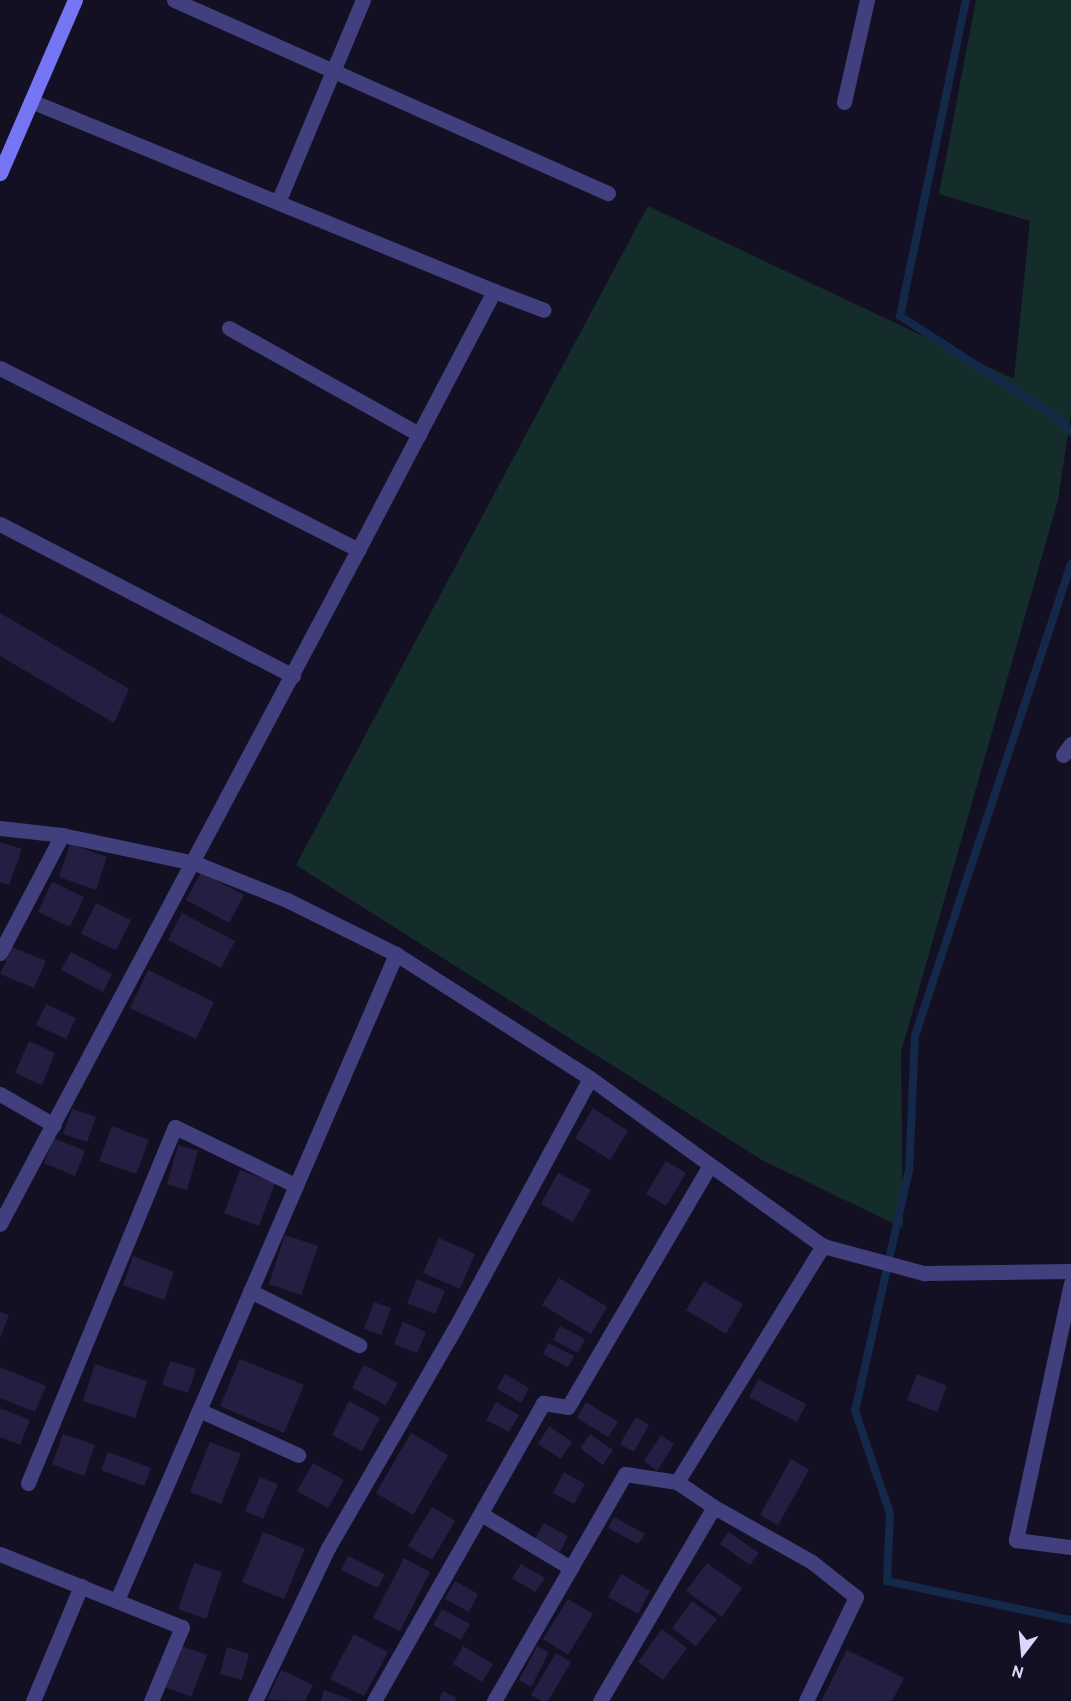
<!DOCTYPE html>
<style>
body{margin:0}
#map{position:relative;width:1071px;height:1701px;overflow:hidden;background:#131023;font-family:Overpass,sans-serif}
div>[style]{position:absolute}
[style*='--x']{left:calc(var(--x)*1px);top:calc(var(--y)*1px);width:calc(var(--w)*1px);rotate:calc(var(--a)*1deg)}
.green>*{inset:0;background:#142d2b}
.stream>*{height:8px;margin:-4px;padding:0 4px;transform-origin:4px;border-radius:4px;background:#142949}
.building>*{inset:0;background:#251e43}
.street>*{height:15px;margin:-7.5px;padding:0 7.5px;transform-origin:7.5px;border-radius:7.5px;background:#413f7e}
.secondary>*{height:15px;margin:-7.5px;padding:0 7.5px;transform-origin:7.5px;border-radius:7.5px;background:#7675f4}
span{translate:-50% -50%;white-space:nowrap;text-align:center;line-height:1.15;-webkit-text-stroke:6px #131023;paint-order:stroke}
.north{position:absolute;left:993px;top:1623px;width:60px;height:60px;-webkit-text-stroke:4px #131023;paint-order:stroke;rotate:196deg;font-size:16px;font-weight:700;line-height:24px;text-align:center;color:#dad6fc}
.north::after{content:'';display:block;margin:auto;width:21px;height:27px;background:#dad6fc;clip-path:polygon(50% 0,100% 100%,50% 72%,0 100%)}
</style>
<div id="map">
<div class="green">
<i style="clip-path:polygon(976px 0,1071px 0,1071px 414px,1058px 500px,901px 1052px,903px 1228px,762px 1160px,296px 865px,648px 206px,1014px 379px,1030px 221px,939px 194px)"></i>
</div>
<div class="stream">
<i style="--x:966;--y:0;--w:323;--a:101.8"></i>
<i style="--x:900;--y:316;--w:187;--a:32.8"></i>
<i style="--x:1057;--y:417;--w:21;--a:47"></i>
<i style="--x:1071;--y:564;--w:496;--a:108.3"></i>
<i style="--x:915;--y:1035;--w:135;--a:92.5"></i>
<i style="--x:909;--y:1170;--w:247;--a:102.6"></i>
<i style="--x:855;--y:1411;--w:108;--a:71.1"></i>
<i style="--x:890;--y:1513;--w:68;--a:92.5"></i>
<i style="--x:887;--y:1581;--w:188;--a:12"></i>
</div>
<div class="building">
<i style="clip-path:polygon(0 613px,129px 689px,114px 723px,0 656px)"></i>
<i style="clip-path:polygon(0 842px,22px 849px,9px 885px,0 882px)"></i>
<i style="clip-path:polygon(70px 844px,107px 857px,96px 890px,59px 877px)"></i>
<i style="clip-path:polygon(201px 872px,244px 895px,229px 923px,186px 900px)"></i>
<i style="clip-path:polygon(52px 882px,84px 897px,70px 927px,38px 912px)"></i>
<i style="clip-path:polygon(96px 903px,131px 920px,116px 950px,81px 934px)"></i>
<i style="clip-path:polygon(182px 913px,235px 941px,221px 968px,168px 940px)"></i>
<i style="clip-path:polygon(12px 947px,46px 961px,34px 988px,0 974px)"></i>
<i style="clip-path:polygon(71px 952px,112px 974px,103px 992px,61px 970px)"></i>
<i style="clip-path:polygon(148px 970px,214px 1002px,196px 1039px,130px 1008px)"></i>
<i style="clip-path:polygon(46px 1004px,76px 1018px,66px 1039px,36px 1025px)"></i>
<i style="clip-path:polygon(29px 1041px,55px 1053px,42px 1085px,15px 1073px)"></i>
<i style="clip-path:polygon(593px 1108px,628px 1131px,610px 1160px,575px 1138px)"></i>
<i style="clip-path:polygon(72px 1109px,96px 1117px,87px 1142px,63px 1134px)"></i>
<i style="clip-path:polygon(112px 1126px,149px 1140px,136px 1174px,99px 1161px)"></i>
<i style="clip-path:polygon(54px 1138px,85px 1151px,75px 1176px,44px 1163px)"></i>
<i style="clip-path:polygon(178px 1145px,198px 1151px,187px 1190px,167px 1184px)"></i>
<i style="clip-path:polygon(666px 1161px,686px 1173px,666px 1206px,646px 1194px)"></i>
<i style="clip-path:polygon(240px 1170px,275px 1183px,259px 1226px,224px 1213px)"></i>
<i style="clip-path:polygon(558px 1173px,591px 1190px,573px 1222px,541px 1204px)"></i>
<i style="clip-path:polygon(285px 1235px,318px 1246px,301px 1295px,269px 1284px)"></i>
<i style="clip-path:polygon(439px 1238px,475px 1254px,460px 1289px,423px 1273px)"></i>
<i style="clip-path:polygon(133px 1256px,174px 1272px,164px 1300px,123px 1285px)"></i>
<i style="clip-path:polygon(559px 1278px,607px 1307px,591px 1334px,542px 1305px)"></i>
<i style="clip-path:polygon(417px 1279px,445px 1291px,435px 1314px,407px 1303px)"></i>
<i style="clip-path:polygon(704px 1281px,743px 1304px,726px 1334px,686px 1310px)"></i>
<i style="clip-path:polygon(374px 1302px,391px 1308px,381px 1335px,364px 1329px)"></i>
<i style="clip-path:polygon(0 1312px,9px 1315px,0 1338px)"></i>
<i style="clip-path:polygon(403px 1322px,426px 1332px,417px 1353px,394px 1344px)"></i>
<i style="clip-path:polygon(560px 1326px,585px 1339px,578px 1353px,553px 1340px)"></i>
<i style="clip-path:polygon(548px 1343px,574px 1356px,568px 1367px,543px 1354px)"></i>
<i style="clip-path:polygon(240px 1359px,304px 1385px,284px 1433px,220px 1406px)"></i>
<i style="clip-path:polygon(170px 1361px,196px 1369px,188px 1393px,162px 1385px)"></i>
<i style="clip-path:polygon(95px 1364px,147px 1381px,135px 1418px,83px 1401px)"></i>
<i style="clip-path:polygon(364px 1365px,398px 1383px,386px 1405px,352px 1388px)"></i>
<i style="clip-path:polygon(0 1367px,46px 1386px,35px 1412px,0 1398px)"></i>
<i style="clip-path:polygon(505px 1374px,529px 1388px,521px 1403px,497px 1389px)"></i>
<i style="clip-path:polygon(917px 1374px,947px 1386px,937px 1412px,907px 1400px)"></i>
<i style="clip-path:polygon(758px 1379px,806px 1404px,797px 1422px,749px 1397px)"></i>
<i style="clip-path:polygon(349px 1401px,380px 1418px,362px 1451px,332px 1435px)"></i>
<i style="clip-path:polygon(496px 1402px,519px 1415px,509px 1432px,486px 1420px)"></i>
<i style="clip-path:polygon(586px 1402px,618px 1422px,608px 1437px,577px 1418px)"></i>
<i style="clip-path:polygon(0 1408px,30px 1420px,20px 1445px,0 1437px)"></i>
<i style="clip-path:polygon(636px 1417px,649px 1425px,634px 1452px,620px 1444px)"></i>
<i style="clip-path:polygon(549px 1426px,572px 1442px,561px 1459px,538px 1444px)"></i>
<i style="clip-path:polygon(411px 1433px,448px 1455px,413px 1515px,376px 1493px)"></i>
<i style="clip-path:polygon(63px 1434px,95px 1445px,84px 1476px,52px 1464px)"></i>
<i style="clip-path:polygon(590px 1434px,613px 1450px,603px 1465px,580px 1448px)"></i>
<i style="clip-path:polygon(661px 1435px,674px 1444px,657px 1471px,644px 1461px)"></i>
<i style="clip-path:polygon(210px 1442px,241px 1454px,221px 1504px,190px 1492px)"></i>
<i style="clip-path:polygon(108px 1452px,151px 1468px,144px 1486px,101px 1470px)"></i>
<i style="clip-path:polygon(791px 1459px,809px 1470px,778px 1525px,760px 1515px)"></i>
<i style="clip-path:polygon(313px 1463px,344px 1480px,328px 1508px,297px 1491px)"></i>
<i style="clip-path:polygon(564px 1472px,585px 1484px,574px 1504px,553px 1493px)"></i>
<i style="clip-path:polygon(260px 1477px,278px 1484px,263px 1519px,245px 1511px)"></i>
<i style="clip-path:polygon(432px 1507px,455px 1521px,432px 1560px,408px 1546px)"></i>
<i style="clip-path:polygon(614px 1517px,645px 1534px,638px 1544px,608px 1528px)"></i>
<i style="clip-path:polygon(544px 1523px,568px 1536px,560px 1552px,535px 1539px)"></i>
<i style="clip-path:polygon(263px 1532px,305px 1549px,284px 1599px,242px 1582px)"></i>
<i style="clip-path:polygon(729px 1532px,759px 1553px,750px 1565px,720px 1544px)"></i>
<i style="clip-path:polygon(348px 1556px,385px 1574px,378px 1588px,341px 1570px)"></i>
<i style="clip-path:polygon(404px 1558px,430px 1572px,400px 1631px,373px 1618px)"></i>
<i style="clip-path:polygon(194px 1563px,222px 1572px,206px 1619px,178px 1609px)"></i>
<i style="clip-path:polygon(707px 1563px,742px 1588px,722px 1617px,686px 1591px)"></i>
<i style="clip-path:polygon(521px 1564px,545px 1578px,535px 1592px,512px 1578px)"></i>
<i style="clip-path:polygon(621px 1574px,650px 1591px,638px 1614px,608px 1597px)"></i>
<i style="clip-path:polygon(455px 1581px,478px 1594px,469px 1612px,445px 1599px)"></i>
<i style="clip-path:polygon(568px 1599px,593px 1614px,568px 1655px,543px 1639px)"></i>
<i style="clip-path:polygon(692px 1601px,717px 1619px,696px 1646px,672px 1628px)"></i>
<i style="clip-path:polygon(442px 1609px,470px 1624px,461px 1640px,433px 1625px)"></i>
<i style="clip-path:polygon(662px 1629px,687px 1648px,663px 1680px,638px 1662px)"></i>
<i style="clip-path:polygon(354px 1634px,388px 1652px,364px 1696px,330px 1679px)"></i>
<i style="clip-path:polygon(176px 1644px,207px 1655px,191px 1697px,160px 1685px)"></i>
<i style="clip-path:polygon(463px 1646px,493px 1664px,482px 1682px,453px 1664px)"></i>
<i style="clip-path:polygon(537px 1646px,549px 1652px,531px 1687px,519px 1680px)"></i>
<i style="clip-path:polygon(227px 1647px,249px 1654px,242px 1680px,220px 1674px)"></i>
<i style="clip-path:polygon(847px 1650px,904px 1678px,892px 1701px,821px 1701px)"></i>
<i style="clip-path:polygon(556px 1653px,571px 1662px,548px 1701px,542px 1701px,531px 1695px)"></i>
<i style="clip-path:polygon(281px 1670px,313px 1685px,305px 1701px,267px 1700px)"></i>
<i style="clip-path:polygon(324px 1690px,355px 1701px,321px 1701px)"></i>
<i style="clip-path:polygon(443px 1691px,457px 1698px,455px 1701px,439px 1701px)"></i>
</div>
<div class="street">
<i style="--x:174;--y:0;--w:475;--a:24"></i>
<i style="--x:31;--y:101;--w:500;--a:22.31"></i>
<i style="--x:494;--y:291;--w:293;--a:117.7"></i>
<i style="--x:844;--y:102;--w:105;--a:-77.3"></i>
<i style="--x:278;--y:202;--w:219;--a:-67.2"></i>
<i style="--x:494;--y:291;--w:53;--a:20.8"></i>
<i style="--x:229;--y:328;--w:218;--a:29.2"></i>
<i style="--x:0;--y:368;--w:402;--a:26.9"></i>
<i style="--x:358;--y:550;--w:763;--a:117.98"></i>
<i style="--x:0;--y:524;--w:330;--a:27.4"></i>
<i style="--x:1063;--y:755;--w:14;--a:-54"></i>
<i style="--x:0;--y:828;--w:62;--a:6.4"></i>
<i style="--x:62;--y:835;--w:136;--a:11.9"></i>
<i style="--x:195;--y:863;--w:99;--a:21.9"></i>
<i style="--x:287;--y:900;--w:122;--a:26.4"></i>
<i style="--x:396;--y:954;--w:230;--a:32.6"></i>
<i style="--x:590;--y:1078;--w:287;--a:35.8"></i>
<i style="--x:823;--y:1246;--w:105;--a:15"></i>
<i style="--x:924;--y:1273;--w:147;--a:-0.8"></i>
<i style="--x:0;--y:953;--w:133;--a:-62.3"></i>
<i style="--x:0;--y:1094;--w:62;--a:29.9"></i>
<i style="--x:1071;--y:1283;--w:263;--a:102.1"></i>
<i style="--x:1016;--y:1540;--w:55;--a:7.3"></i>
<i style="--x:250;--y:1291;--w:122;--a:26.4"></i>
<i style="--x:199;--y:1410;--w:109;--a:24.4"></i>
<i style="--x:28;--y:1483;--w:385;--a:-67.6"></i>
<i style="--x:175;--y:1127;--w:133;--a:25.8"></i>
<i style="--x:714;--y:1507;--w:112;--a:29.3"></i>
<i style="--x:812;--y:1562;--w:56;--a:38.5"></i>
<i style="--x:856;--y:1597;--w:115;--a:115.7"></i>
<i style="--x:481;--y:1514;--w:105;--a:31"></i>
<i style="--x:0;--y:1554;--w:196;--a:21.9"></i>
<i style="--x:182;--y:1627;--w:80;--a:112.7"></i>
<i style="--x:117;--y:1600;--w:704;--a:-66.64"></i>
<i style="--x:33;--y:1701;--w:125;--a:-67.3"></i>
<i style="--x:255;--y:1701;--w:170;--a:-64.5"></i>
<i style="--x:328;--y:1548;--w:252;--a:-60"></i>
<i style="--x:454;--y:1330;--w:286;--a:-61.6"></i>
<i style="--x:374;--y:1701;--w:343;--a:-60.4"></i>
<i style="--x:543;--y:1403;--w:25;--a:9"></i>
<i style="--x:568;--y:1407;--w:278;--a:-59.6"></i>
<i style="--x:494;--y:1701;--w:262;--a:-60"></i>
<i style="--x:625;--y:1474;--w:53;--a:8.7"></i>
<i style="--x:600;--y:1701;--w:225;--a:-59.6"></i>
<i style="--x:714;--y:1507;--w:45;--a:-146"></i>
<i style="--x:677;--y:1482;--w:278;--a:-58.3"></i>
</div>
<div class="secondary">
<i style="--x:0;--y:173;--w:189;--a:-66.6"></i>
</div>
<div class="north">N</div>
</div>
